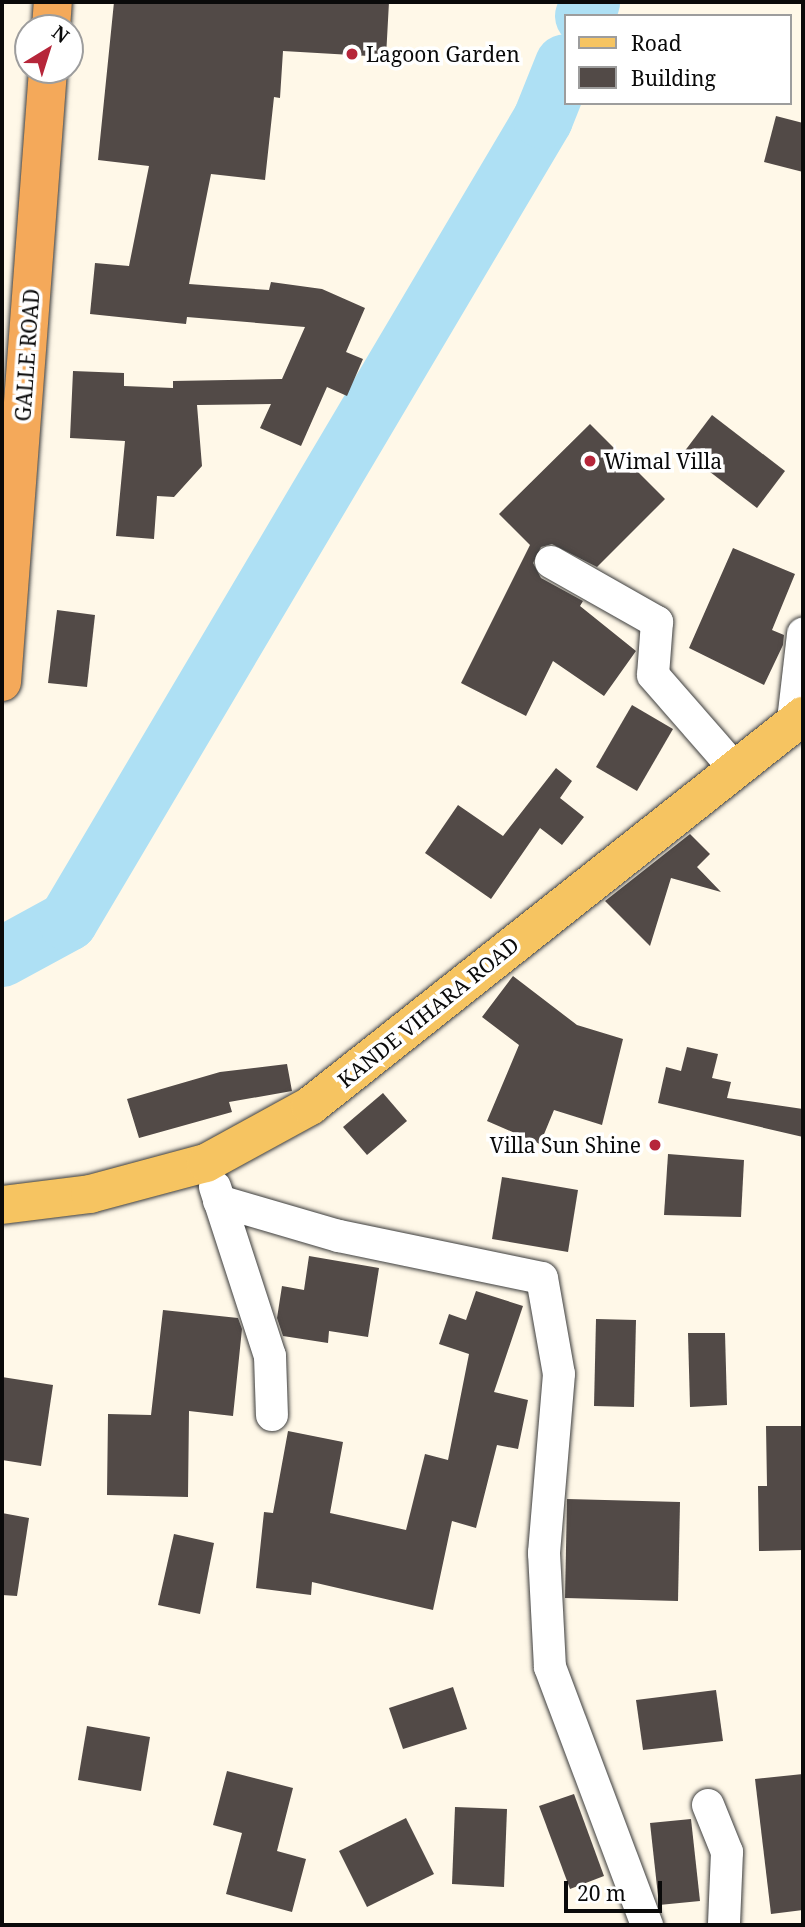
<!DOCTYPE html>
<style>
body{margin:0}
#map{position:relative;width:805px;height:1927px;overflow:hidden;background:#fff8e8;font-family:"Noto Serif",serif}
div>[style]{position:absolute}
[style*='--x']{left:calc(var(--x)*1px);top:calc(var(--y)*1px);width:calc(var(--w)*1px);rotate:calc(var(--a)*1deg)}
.river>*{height:60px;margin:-30px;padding:0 30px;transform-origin:30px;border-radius:30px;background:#aee0f4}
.building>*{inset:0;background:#524a47}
.roads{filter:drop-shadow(0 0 2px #3d3d3d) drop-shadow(0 0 2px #3d3d3d)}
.minor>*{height:32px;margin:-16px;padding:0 16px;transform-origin:16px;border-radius:16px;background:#fff}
.primary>*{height:38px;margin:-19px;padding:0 19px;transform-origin:19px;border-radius:19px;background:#f6c461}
.trunk>*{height:38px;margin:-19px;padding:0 19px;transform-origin:19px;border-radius:19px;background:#f4a95a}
.dots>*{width:19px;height:19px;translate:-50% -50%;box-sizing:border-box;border:4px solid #fff;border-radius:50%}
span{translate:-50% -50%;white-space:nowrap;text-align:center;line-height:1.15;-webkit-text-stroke:7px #fff;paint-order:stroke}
.poi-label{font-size:21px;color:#0a0a0a}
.left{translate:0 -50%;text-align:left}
.right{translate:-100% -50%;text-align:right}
.street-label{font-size:21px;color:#0a0a0a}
.frame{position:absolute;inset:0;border:4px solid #0a0a0a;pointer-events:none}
.legend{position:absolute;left:564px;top:14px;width:228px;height:91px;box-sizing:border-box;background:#fff;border:2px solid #9d9d9d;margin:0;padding:9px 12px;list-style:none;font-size:21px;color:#0a0a0a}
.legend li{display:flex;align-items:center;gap:14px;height:35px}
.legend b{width:35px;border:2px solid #9d9d9d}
.north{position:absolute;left:14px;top:14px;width:70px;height:70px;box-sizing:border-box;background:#fff;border:2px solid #9d9d9d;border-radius:50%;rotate:38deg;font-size:19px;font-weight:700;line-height:28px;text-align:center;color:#0a0a0a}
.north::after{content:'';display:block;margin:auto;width:24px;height:32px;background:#b6263a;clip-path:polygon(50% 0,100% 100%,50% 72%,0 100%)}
.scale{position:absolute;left:564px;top:1881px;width:98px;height:32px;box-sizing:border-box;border:4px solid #0a0a0a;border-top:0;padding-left:9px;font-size:21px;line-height:24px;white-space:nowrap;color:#0a0a0a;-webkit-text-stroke:5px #fff;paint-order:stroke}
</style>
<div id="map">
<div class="river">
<i style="--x:585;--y:16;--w:15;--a:-70"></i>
<i style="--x:2;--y:957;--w:75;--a:-28.6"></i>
<i style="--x:68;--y:921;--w:932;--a:-59.36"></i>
<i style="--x:543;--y:119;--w:59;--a:-68.2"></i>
</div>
<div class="building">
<i style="clip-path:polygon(114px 2px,389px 2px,386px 57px,283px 51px,280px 98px,274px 97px,265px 180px,211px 174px,189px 284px,269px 290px,271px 282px,322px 289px,365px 308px,346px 352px,363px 359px,347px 396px,327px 387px,301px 446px,260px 428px,271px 404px,197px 405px,202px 466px,174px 497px,157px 496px,154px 539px,116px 536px,125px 441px,70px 438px,73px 371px,124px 373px,124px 386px,173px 388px,173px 381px,282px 379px,305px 327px,187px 317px,186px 324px,90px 314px,95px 263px,129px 266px,149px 166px,98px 160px)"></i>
<i style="clip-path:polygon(776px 116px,803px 123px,803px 172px,764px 162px)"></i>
<i style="clip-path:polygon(712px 415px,785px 471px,757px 508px,684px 452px)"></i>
<i style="clip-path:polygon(590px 424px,665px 499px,597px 567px,552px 544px,541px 547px,533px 563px,541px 578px,583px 601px,580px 606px,636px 651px,604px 696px,553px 661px,526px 716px,461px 683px,530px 545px,499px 514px)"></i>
<i style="clip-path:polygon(733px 548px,795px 574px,772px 630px,784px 635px,783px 645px,764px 685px,689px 648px)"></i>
<i style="clip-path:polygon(57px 610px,95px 615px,87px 687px,48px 683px)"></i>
<i style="clip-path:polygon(632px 705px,673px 729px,637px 791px,596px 767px)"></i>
<i style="clip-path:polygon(556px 768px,572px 781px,560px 798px,584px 817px,562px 845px,540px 828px,491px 899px,425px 853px,458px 805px,503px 836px)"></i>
<i style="clip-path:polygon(690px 834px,710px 854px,697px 867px,721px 892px,671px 878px,650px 946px,605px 901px)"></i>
<i style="clip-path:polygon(513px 976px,577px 1025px,623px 1039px,602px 1125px,554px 1110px,540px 1144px,487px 1121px,519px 1045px,482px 1017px)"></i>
<i style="clip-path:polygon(687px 1047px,718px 1054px,712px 1078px,731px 1082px,727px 1098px,803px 1109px,803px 1137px,658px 1103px,666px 1067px,681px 1071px)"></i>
<i style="clip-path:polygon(287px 1064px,292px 1091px,229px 1102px,232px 1112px,139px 1138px,127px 1099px,220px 1072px)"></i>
<i style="clip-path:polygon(383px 1093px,407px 1121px,367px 1155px,343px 1127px)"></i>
<i style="clip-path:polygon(668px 1154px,744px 1160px,741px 1217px,664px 1215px)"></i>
<i style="clip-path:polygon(502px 1177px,578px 1190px,568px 1252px,492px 1239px)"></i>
<i style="clip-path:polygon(309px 1256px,379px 1268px,368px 1337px,329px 1331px,328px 1343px,283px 1336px,277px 1318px,282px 1286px,304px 1290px)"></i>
<i style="clip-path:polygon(476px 1291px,523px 1306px,494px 1392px,528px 1400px,518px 1449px,497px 1445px,476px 1528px,452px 1521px,433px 1610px,312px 1582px,311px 1595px,256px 1588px,264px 1512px,273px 1513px,288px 1431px,343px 1442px,330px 1513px,406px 1530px,425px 1454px,448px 1460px,469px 1354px,439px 1344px,449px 1314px,466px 1320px)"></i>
<i style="clip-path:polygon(163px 1310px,238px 1318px,242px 1329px,233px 1416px,189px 1411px,188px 1497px,107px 1495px,108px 1414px,151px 1415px)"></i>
<i style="clip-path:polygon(596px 1319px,636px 1320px,634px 1407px,594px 1406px)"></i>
<i style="clip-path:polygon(688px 1333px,725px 1333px,727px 1405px,690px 1407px)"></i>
<i style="clip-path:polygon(2px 1377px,53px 1385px,41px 1466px,2px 1460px)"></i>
<i style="clip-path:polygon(766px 1426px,803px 1426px,803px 1550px,759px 1551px,758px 1486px,767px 1486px)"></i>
<i style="clip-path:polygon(567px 1499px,680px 1502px,678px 1601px,565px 1598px)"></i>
<i style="clip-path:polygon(2px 1513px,29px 1518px,17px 1596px,2px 1595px)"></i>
<i style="clip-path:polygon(174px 1534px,214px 1543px,200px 1614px,158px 1605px)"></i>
<i style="clip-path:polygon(453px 1687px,467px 1729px,403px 1749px,389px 1708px)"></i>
<i style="clip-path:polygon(716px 1690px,723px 1741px,643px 1750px,636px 1700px)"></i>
<i style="clip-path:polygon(87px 1726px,150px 1737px,141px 1791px,78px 1780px)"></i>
<i style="clip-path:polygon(227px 1771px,293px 1788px,277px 1851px,306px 1859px,292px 1912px,226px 1894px,242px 1833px,213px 1825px)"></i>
<i style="clip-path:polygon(803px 1774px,803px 1910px,771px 1914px,755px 1779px)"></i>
<i style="clip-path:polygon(574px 1794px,604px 1876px,570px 1889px,539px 1806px)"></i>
<i style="clip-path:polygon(455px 1807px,507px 1809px,504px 1887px,452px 1884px)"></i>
<i style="clip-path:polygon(406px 1818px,434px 1874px,367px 1907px,339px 1851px)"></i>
<i style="clip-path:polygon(691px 1819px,700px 1901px,659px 1905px,650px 1823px)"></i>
</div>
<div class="roads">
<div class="minor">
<i style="--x:551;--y:562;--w:122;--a:29.5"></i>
<i style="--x:657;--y:622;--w:53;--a:94.3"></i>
<i style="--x:653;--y:675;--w:123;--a:48.9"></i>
<i style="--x:793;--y:721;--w:88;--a:-83.4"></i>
<i style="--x:215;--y:1187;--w:178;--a:72"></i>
<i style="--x:270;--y:1356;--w:59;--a:88.1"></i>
<i style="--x:219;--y:1201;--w:125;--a:16.3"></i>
<i style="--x:339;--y:1236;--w:207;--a:11.7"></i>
<i style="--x:542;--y:1278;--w:97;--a:80"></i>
<i style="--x:559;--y:1374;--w:180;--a:94.8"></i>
<i style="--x:544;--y:1553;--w:114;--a:87"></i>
<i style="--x:550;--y:1667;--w:276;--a:69.4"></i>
<i style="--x:708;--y:1805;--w:51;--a:68"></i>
<i style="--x:727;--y:1852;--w:73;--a:92.4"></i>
</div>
<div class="primary">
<i style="--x:2;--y:1205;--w:89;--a:-7.1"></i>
<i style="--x:90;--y:1194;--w:120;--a:-15"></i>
<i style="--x:206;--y:1163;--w:119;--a:-28.7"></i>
<i style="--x:310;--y:1106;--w:629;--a:-38.35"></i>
</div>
<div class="trunk">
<i style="--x:51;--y:28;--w:26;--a:-86"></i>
<i style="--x:2;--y:682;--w:614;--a:-85.7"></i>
</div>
</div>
<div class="dots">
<i style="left:352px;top:54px;background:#b6263a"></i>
<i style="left:590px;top:461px;background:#b6263a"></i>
<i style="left:655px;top:1145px;background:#b6263a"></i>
</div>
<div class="poi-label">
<span class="left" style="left:366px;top:54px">Lagoon Garden</span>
<span class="left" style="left:604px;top:461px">Wimal Villa</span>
<span class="right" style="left:641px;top:1145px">Villa Sun Shine</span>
</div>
<div class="street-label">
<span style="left:27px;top:355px;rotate:-86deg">GALLE ROAD</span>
<span style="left:428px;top:1012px;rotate:-39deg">KANDE VIHARA ROAD</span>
</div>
<div class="frame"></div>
<ul class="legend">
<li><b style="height:9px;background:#f6c461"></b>Road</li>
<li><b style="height:19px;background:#524a47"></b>Building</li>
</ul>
<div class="north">N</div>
<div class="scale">20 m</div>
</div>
